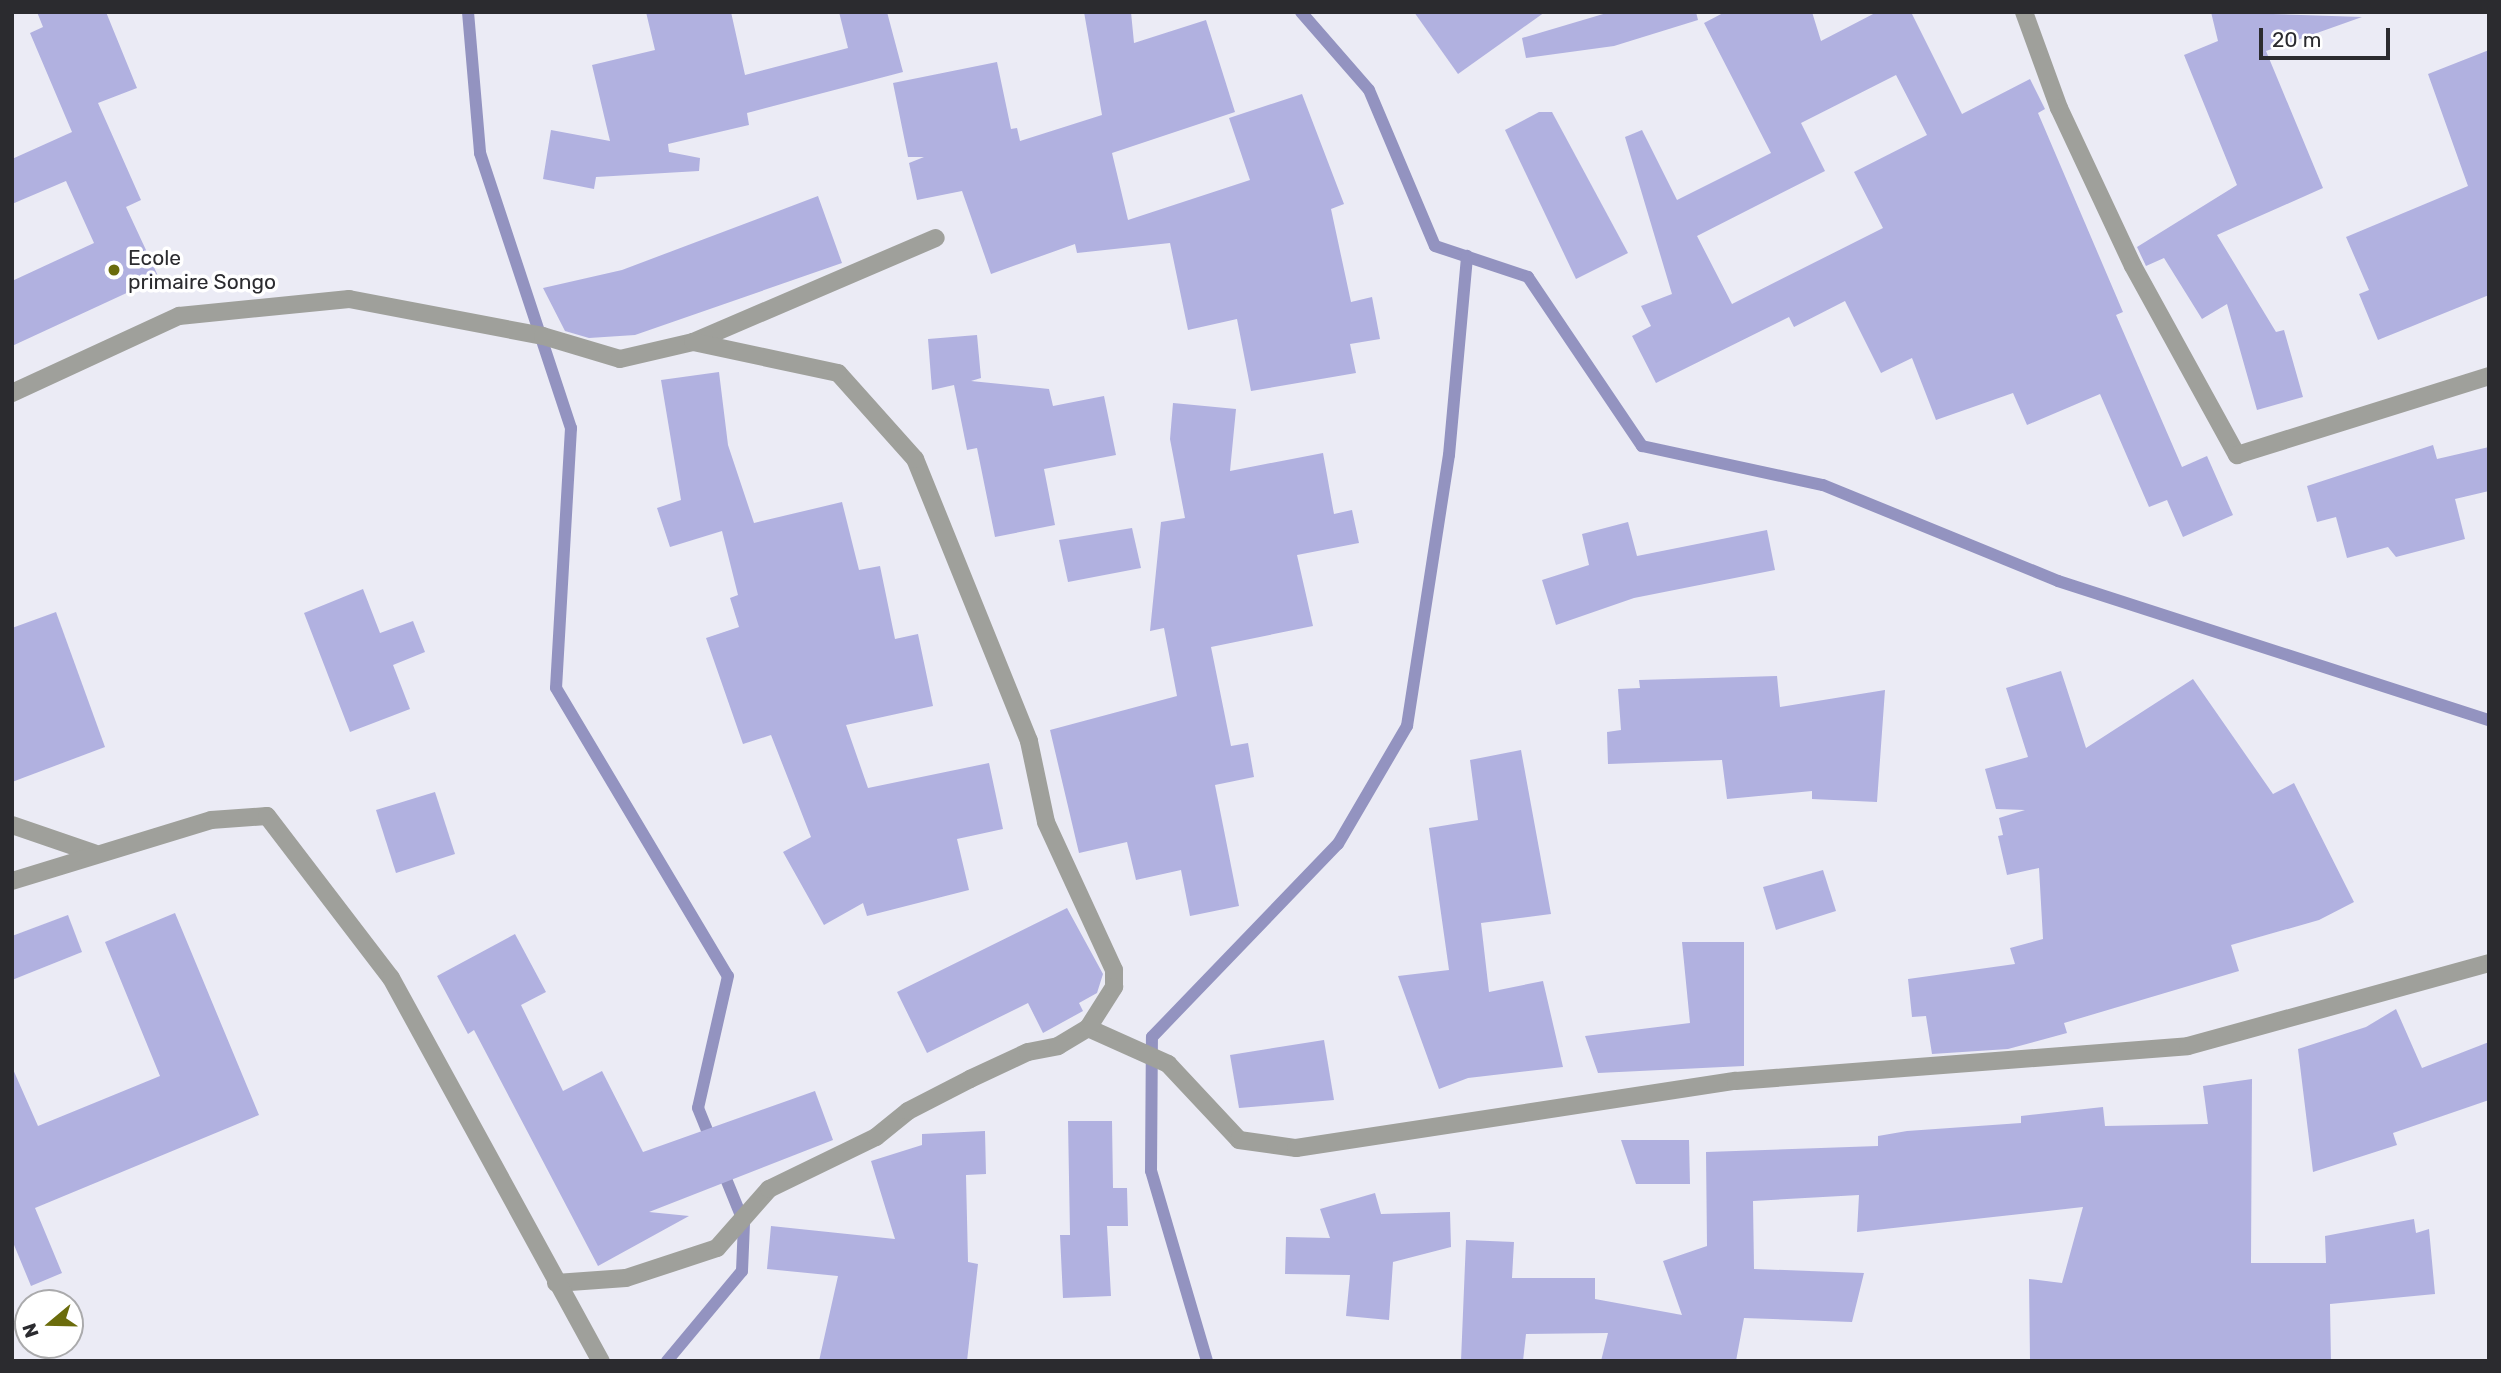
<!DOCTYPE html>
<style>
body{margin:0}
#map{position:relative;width:2501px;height:1373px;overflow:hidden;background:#ebebf5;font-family:Rubik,sans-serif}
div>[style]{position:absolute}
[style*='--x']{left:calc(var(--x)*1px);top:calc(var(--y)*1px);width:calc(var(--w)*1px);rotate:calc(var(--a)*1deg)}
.stream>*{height:12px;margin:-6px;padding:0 6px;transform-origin:6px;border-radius:6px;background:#9393c0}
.building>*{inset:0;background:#b1b1e0}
.minor>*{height:18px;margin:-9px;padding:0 9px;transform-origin:9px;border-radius:9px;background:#9fa09b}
.tertiary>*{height:18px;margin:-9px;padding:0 9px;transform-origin:9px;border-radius:9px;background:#9fa09b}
.dots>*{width:19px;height:19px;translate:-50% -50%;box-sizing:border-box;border:4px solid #fff;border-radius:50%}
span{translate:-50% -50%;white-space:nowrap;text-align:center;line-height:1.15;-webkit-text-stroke:7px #fff;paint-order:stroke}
.poi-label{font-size:21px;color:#2b2b2f}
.left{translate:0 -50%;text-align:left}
.frame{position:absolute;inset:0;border:14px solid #2b2b2f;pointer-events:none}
.north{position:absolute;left:14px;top:1289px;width:70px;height:70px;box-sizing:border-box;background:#fff;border:2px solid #aaaaac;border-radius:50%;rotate:251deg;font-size:19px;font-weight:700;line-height:28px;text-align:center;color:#2b2b2f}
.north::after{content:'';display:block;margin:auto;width:24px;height:32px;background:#6b6c0c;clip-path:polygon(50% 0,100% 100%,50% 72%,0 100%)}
.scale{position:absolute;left:2259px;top:28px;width:131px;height:32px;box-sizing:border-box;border:4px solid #2b2b2f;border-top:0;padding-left:9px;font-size:21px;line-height:24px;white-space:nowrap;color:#2b2b2f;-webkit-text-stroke:5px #fff;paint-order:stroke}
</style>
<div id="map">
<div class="stream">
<i style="--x:468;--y:12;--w:142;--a:85.1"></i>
<i style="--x:480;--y:153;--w:290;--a:71.7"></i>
<i style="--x:571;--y:428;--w:260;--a:93.3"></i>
<i style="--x:556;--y:688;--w:335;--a:59.2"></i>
<i style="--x:728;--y:976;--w:135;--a:102.8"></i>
<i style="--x:698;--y:1108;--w:40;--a:68"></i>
<i style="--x:1301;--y:12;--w:103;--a:48.9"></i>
<i style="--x:1369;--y:90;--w:169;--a:67.1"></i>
<i style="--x:1435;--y:246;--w:98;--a:18.4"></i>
<i style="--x:1528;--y:277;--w:204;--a:56"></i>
<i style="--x:1642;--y:446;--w:185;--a:12.2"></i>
<i style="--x:1823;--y:485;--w:254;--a:22.2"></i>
<i style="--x:2058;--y:581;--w:453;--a:17.9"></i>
<i style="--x:667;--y:1361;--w:117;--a:-50.2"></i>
<i style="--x:742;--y:1271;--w:48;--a:-87.6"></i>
<i style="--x:744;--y:1223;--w:58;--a:-112.2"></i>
<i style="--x:1207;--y:1361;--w:198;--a:-106.4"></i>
<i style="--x:1151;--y:1171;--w:134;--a:-89.6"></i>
<i style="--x:1152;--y:1037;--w:268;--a:-46.1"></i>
<i style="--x:1338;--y:844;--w:137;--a:-59.7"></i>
<i style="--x:1407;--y:726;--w:274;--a:-81.2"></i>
<i style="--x:1449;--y:455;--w:200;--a:-84.8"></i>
</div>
<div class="building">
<i style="clip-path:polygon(37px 12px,106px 12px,137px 88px,98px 103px,141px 200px,126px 207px,159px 278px,12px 346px,12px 281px,94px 243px,66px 181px,12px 204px,12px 159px,72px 132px,30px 33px,43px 27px)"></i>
<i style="clip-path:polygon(646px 12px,731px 12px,745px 75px,848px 48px,839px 12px,887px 12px,903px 72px,747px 113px,749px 125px,668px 144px,669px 152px,700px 158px,699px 171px,596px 177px,594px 189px,543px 179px,551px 130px,610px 141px,592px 65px,655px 50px)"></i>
<i style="clip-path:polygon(1084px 12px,1131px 12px,1134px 43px,1206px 20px,1235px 112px,1112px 153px,1128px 220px,1250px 180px,1229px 118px,1302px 94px,1344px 204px,1331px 209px,1351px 302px,1372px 297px,1380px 339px,1350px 344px,1356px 373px,1251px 391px,1237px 319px,1188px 330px,1170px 243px,1077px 253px,1075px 244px,991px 274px,962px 191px,917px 200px,909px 163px,924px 157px,908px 157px,893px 83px,997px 62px,1011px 129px,1017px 128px,1020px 141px,1102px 115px)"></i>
<i style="clip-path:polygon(1414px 12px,1545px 12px,1458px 74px)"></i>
<i style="clip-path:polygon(1610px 12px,1696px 12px,1698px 20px,1614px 46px,1526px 58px,1522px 38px)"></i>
<i style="clip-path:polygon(evenodd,1725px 12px,1812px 12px,1821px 41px,1877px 12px,1911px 12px,1962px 114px,2030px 79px,2045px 109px,2038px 113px,2123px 312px,2116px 315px,2182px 467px,2207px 456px,2233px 515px,2183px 537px,2167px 500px,2149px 507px,2100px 394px,2027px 425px,2013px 393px,1936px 420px,1912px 358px,1881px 373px,1845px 301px,1794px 327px,1789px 317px,1656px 383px,1632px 336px,1651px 326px,1641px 306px,1672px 294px,1625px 137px,1642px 130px,1677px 200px,1771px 153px,1704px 23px,1725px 12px,1896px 75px,1927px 135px,1854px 172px,1883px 228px,1732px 304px,1697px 236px,1825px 171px,1801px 123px,1896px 75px)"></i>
<i style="clip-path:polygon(2211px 12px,2362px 17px,2266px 51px,2323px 188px,2217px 235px,2276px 332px,2284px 330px,2303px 397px,2257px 410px,2227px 304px,2202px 319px,2164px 258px,2146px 266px,2137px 247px,2237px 185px,2184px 55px,2218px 41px)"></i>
<i style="clip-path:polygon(2489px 50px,2489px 295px,2378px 340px,2359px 294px,2369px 290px,2346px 237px,2468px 186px,2428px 74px)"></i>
<i style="clip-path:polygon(1539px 112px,1552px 112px,1628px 253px,1576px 279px,1505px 130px)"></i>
<i style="clip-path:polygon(818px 196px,842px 263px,635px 335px,589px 338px,565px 331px,543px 288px,622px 270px)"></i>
<i style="clip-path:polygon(977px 335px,981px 378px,971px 381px,1049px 389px,1053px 406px,1104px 396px,1116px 455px,1044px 469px,1055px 525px,995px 537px,977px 448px,967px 450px,954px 385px,932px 390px,928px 339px)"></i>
<i style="clip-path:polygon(719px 372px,728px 445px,754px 523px,842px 502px,859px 570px,880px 566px,895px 639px,918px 634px,933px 706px,846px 725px,868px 788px,989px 763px,1003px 829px,957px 839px,969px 890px,867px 916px,863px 903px,824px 925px,783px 852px,811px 837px,771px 735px,743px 744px,706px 638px,739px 627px,730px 598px,738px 595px,722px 531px,670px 547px,657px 508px,681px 500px,661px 380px)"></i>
<i style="clip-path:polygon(1173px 403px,1236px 409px,1230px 471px,1323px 453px,1334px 514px,1352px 510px,1359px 543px,1297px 555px,1313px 626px,1211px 647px,1231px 746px,1248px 743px,1254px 777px,1215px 785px,1239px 906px,1190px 916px,1181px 870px,1136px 880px,1127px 842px,1079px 853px,1050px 730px,1177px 696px,1164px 628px,1150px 631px,1161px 522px,1185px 518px,1170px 439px)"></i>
<i style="clip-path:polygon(2433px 445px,2437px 459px,2489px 447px,2489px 491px,2455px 499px,2465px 539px,2396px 557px,2388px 547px,2347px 558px,2336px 517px,2317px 522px,2307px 486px)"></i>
<i style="clip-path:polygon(1628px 522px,1637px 556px,1767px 530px,1775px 570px,1634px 598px,1556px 625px,1542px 580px,1589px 565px,1582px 534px)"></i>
<i style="clip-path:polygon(1132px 528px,1141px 568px,1068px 582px,1059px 540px)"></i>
<i style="clip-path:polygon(363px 589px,380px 633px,413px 621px,425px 652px,393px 665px,410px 709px,350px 732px,304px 613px)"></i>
<i style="clip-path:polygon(56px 612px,105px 747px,12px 782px,12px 628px)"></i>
<i style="clip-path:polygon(2061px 671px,2086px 748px,2193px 679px,2273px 794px,2294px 783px,2354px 902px,2319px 920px,2231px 945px,2239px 971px,2064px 1023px,2067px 1033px,2008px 1049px,1932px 1054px,1926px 1016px,1912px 1017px,1908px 979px,2015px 964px,2010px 948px,2043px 939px,2039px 868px,2007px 875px,1998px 836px,2003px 835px,1999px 818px,2025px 810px,1996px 809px,1985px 769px,2028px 757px,2006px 688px)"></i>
<i style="clip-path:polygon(1777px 676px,1780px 707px,1885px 690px,1877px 802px,1812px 799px,1812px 791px,1727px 799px,1722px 760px,1608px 764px,1607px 732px,1621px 730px,1618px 689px,1640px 688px,1639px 680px)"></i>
<i style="clip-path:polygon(1521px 750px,1551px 914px,1481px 923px,1489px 992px,1543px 981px,1563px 1067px,1468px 1078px,1439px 1089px,1398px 976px,1449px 970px,1429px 828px,1478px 820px,1470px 760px)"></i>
<i style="clip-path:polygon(435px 792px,455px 854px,396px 873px,376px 810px)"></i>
<i style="clip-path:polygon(1823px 870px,1836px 911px,1776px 930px,1763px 887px)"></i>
<i style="clip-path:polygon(1067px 908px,1103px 974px,1097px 993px,1079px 1003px,1083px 1011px,1043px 1033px,1028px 1003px,927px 1053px,897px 992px)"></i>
<i style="clip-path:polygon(175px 913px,259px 1115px,35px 1208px,62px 1273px,31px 1286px,12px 1240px,12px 1067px,38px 1126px,160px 1076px,105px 942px)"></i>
<i style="clip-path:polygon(68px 915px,82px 952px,12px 980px,12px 936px)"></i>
<i style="clip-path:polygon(515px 934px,546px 992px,521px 1005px,563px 1091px,602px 1071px,643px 1152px,815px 1091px,833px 1140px,649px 1212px,689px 1216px,598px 1266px,474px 1030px,468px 1034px,437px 976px)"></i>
<i style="clip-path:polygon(1682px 942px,1744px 942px,1744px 1066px,1598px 1073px,1585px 1036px,1690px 1023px)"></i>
<i style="clip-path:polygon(2396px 1009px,2422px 1068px,2489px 1042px,2489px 1100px,2393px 1133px,2397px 1145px,2313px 1172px,2298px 1049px,2366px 1027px)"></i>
<i style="clip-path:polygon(1324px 1040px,1334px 1100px,1239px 1108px,1230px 1055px)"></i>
<i style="clip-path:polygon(2252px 1079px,2251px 1263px,2326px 1263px,2325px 1236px,2414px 1219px,2416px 1233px,2429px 1229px,2435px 1294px,2330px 1304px,2331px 1361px,2030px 1361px,2029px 1279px,2062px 1283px,2083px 1207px,1857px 1232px,1859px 1195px,1753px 1201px,1754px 1269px,1864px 1273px,1852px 1322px,1744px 1318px,1736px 1361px,1601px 1361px,1608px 1333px,1526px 1334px,1523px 1361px,1461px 1361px,1466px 1240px,1514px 1242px,1512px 1278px,1595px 1278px,1595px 1299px,1682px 1315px,1663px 1261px,1707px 1246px,1706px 1152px,1878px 1146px,1878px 1136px,1907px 1131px,2021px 1123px,2021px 1116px,2103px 1107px,2105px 1126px,2208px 1124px,2203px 1086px)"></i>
<i style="clip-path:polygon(1068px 1121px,1112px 1121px,1113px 1188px,1127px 1188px,1128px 1226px,1107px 1226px,1111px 1296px,1063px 1298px,1060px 1235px,1070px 1235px)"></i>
<i style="clip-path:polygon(985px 1131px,986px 1174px,966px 1175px,968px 1262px,978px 1264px,967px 1361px,819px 1361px,838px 1276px,767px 1269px,771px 1226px,895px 1239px,871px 1161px,922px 1145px,922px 1134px)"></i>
<i style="clip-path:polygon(1621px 1140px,1689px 1140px,1690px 1184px,1636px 1184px)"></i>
<i style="clip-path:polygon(1375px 1193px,1381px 1214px,1450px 1212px,1451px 1247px,1393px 1262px,1389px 1320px,1346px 1316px,1350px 1275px,1285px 1274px,1286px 1237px,1330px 1238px,1320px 1209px)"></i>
</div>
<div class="minor">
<i style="--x:2024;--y:12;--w:102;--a:70"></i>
<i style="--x:2059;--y:108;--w:174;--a:64.9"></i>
<i style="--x:2133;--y:266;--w:216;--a:61.2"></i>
<i style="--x:2237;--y:455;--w:264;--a:-17.4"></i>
<i style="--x:12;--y:393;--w:184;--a:-24.8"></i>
<i style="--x:179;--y:316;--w:171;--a:-5.7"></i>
<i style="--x:349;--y:299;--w:197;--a:10.8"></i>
<i style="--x:543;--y:336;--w:80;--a:16.6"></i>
<i style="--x:620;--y:359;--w:75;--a:-13.1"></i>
<i style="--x:693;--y:342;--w:264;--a:-23.2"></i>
<i style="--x:12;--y:825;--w:87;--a:18.9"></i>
<i style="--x:1088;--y:1028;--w:88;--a:24.2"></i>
<i style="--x:1168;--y:1064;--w:104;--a:46.9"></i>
<i style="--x:1239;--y:1140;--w:58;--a:8"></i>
<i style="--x:1296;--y:1148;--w:445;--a:-8.7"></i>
<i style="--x:1736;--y:1081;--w:453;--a:-4.4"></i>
<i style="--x:2188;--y:1046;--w:312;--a:-15.4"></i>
<i style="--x:556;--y:1283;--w:70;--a:-4.1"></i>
<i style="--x:626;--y:1278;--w:96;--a:-18.2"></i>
<i style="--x:717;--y:1248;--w:79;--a:-48.6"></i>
<i style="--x:769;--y:1189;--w:119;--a:-25.9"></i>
<i style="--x:876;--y:1137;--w:41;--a:-39.1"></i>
<i style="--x:908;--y:1111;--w:70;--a:-27.3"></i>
<i style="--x:970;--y:1079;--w:64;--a:-25"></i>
<i style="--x:1028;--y:1052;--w:31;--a:-11"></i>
<i style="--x:1058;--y:1046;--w:35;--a:-31"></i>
<i style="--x:1088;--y:1028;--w:49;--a:-57.6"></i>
<i style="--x:1114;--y:987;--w:17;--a:-90"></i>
<i style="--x:1114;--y:970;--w:163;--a:-114.7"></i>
<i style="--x:1046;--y:822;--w:83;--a:-101.9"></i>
<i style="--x:1029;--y:741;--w:304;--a:-112"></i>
<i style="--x:915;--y:459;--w:115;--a:-131.8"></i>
<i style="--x:838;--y:373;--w:148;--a:-167.9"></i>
</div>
<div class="tertiary">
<i style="--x:12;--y:881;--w:208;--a:-17"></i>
<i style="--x:211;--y:820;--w:56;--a:-4.1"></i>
<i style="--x:267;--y:816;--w:204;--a:52.6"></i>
<i style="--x:391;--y:978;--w:437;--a:61.3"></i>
</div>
<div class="dots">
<i style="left:114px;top:270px;background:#6b6c0c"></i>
</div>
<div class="poi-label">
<span class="left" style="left:128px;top:270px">Ecole<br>primaire Songo</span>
</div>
<div class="frame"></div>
<div class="north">N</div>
<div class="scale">20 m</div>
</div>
